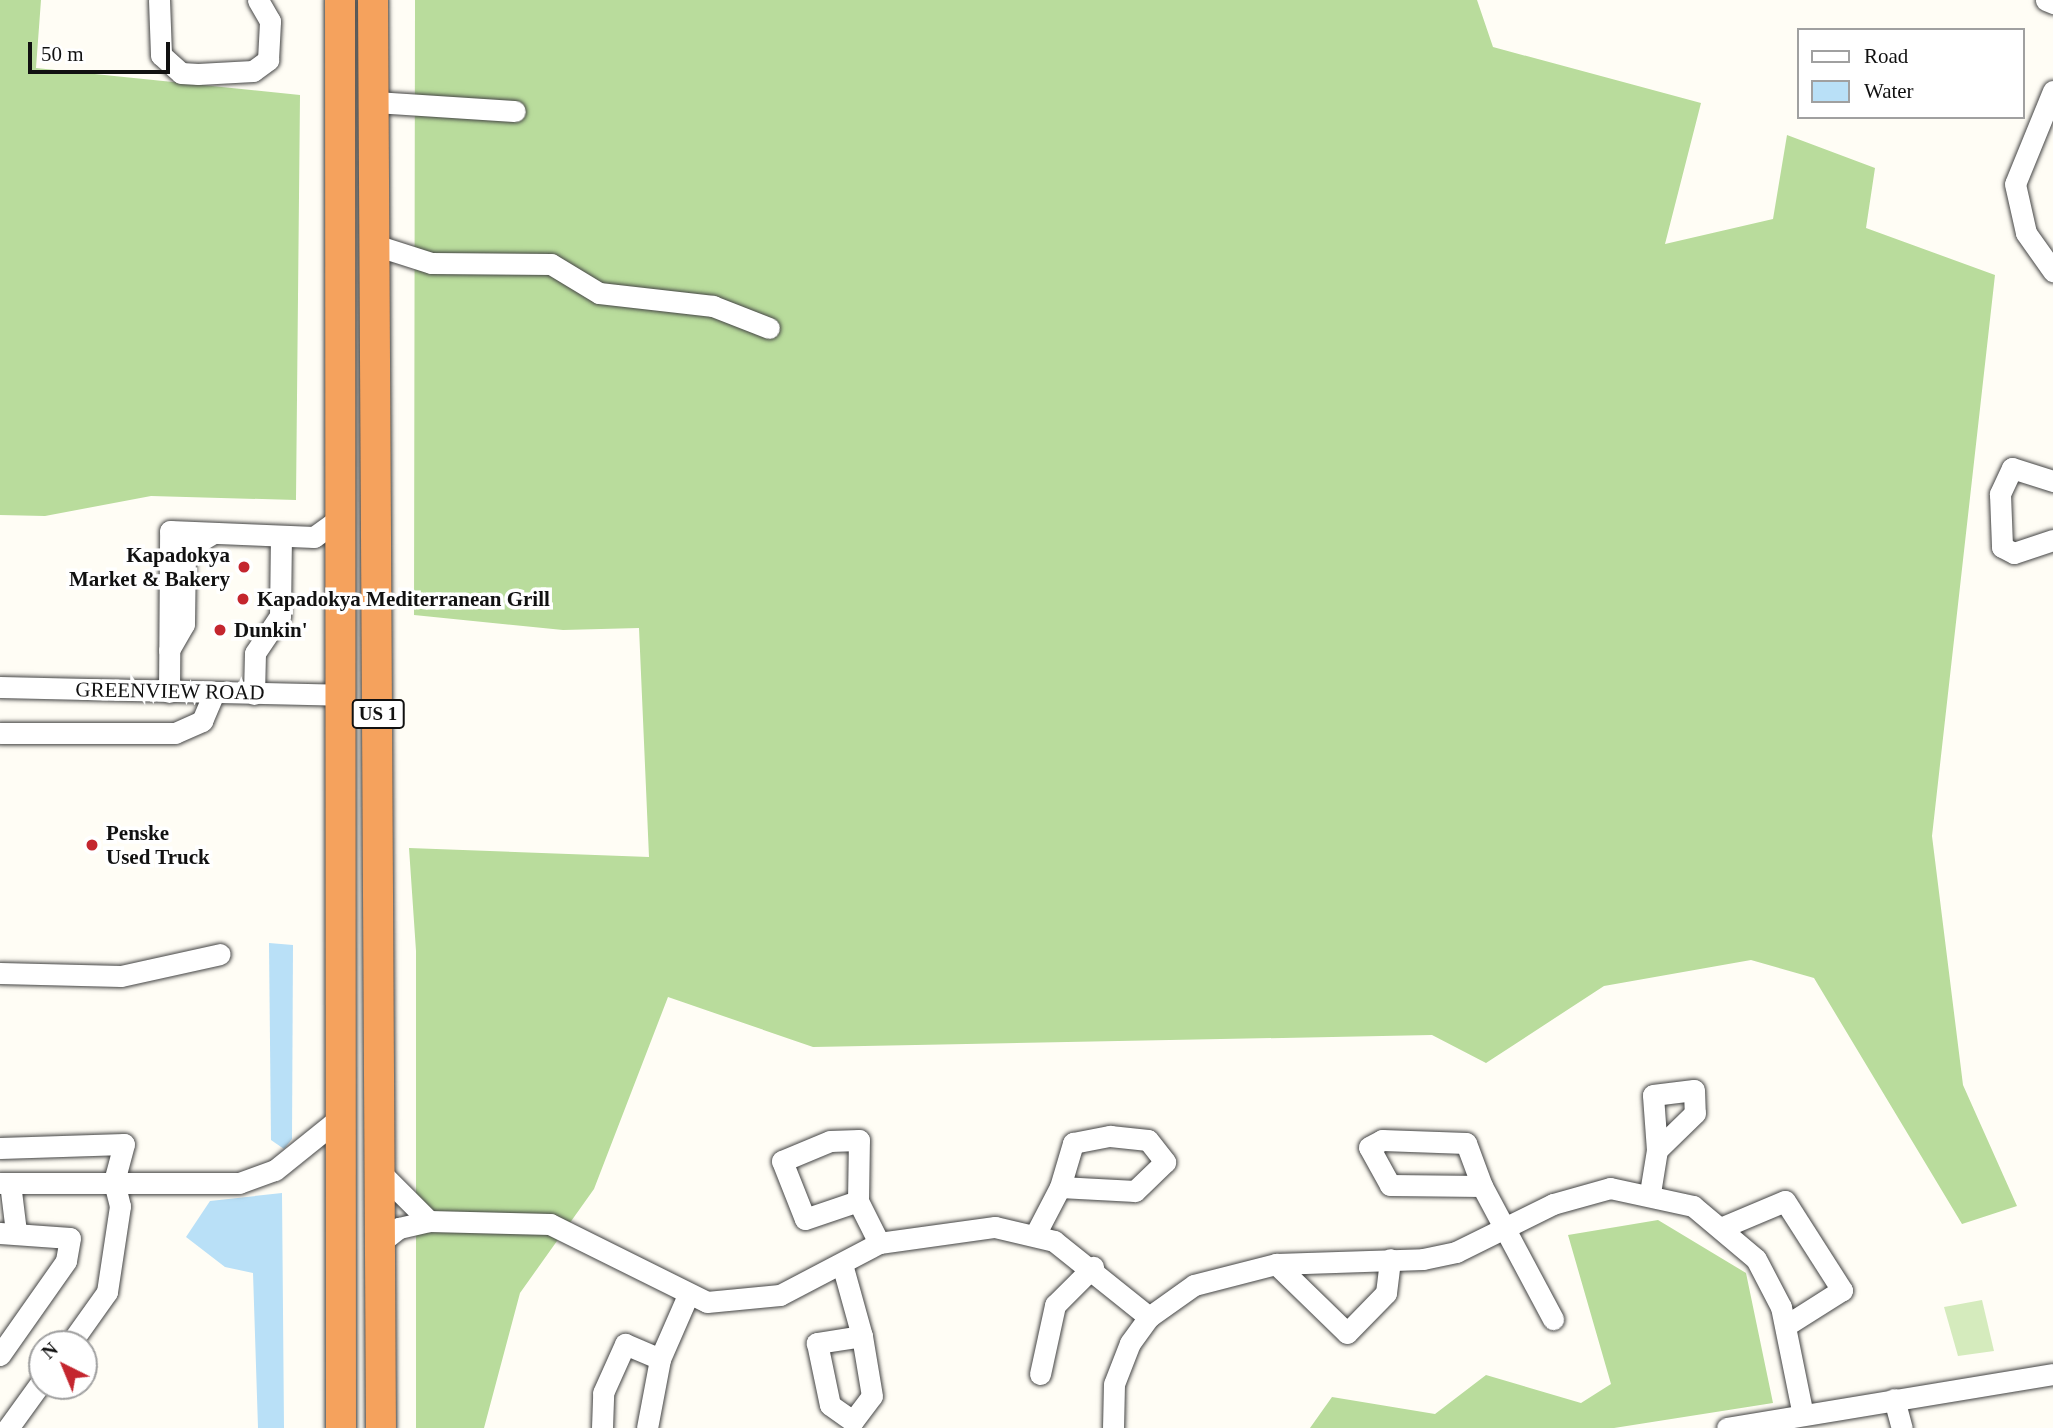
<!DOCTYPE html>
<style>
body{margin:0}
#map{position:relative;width:2053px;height:1428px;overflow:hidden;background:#fffdf5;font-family:"Times New Roman",serif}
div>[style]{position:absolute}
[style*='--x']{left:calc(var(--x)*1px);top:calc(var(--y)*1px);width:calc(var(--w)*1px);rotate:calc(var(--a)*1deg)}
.green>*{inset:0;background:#d5ebbd}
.forest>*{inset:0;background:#b9dc9c}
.water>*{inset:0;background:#b9e0f7}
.roads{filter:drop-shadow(0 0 2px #444) drop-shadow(0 0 2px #444)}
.minor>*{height:21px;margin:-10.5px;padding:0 10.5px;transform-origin:10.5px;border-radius:10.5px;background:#fff}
.highway>*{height:30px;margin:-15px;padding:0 15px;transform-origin:15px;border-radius:15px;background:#f5a25d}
.dots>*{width:19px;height:19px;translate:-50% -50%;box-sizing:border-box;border:4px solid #fff;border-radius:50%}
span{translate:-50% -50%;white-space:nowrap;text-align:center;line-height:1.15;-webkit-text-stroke:7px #fff;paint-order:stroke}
.shield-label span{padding:2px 5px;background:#fff;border:2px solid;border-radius:5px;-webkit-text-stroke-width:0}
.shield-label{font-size:19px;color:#111;font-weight:700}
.poi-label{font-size:21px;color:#111;font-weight:700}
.right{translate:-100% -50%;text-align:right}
.left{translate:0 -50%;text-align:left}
.street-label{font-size:21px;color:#111}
.legend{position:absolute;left:1797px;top:28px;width:228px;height:91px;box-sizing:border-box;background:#fff;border:2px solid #a0a0a0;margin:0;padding:9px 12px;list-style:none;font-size:21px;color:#111}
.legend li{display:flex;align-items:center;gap:14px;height:35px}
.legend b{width:35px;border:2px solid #a0a0a0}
.north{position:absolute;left:28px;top:1330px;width:70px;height:70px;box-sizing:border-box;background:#fff;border:2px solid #a0a0a0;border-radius:50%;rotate:317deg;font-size:19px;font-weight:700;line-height:28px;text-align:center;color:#111}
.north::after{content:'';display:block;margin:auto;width:24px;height:32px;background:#c4262e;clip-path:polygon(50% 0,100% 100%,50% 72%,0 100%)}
.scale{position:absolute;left:28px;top:42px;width:142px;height:32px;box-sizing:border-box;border:4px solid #111;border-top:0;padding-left:9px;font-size:21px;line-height:24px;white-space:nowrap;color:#111;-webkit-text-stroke:5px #fff;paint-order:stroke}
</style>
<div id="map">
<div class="green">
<i style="clip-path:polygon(1982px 1300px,1994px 1351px,1958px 1356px,1944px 1307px)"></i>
</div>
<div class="forest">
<i style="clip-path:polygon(0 0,41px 0,36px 68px,300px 95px,296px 500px,151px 496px,45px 516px,0 515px)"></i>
<i style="clip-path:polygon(415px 0,1477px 0,1493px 47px,1701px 103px,1665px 244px,1773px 219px,1787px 135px,1875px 168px,1866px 228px,1995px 275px,1932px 836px,1963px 1085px,2017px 1206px,1962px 1224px,1814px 978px,1751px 960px,1604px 986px,1486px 1063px,1432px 1035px,813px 1047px,668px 997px,594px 1189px,520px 1293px,484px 1428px,416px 1428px,416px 951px,409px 848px,649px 857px,639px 628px,563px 630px,414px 615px)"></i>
<i style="clip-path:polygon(1658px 1220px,1746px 1273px,1773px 1403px,1614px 1428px,1310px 1428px,1332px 1397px,1435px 1414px,1486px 1375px,1581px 1403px,1611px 1384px,1568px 1235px)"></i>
</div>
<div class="water">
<i style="clip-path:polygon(269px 943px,293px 945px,292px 1139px,284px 1149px,271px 1140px)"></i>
<i style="clip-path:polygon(282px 1193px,284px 1428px,258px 1428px,253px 1273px,225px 1267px,186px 1237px,210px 1201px)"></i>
</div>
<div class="roads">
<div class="minor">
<i style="--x:159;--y:0;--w:55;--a:87.9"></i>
<i style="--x:161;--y:55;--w:27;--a:42"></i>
<i style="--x:181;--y:73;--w:17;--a:3"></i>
<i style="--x:198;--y:74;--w:55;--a:-3.1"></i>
<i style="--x:253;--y:71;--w:19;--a:-36"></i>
<i style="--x:268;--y:60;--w:39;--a:-87"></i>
<i style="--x:270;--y:21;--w:24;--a:-120"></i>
<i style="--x:2046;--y:0;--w:8;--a:23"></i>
<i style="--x:2053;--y:91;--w:100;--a:112.2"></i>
<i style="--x:2015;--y:184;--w:50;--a:77.3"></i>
<i style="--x:2026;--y:233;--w:47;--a:54.6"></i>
<i style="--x:374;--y:102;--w:141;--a:3.7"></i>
<i style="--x:375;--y:245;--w:59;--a:17.8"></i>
<i style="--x:431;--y:263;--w:120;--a:0.5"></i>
<i style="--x:551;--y:264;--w:56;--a:31.1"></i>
<i style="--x:599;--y:293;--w:115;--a:6.5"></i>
<i style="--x:713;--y:306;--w:60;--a:21.4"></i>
<i style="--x:2053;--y:481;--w:43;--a:-162.4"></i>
<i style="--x:2012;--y:468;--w:29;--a:115"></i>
<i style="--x:2000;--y:494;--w:53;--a:87.8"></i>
<i style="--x:2002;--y:547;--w:13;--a:27"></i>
<i style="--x:2014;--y:553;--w:41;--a:-18.4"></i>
<i style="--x:169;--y:650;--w:30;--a:-60"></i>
<i style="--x:184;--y:624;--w:74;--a:-89.2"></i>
<i style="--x:185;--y:550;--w:33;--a:-31"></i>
<i style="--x:0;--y:687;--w:340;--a:1.3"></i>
<i style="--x:169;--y:692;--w:161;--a:-89.6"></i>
<i style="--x:170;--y:531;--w:144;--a:2.4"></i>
<i style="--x:314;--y:537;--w:32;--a:-36"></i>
<i style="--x:254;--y:694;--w:41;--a:-88.6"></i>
<i style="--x:255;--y:653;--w:45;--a:-56"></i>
<i style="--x:280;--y:616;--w:79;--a:-89.3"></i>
<i style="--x:0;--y:733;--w:175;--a:0"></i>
<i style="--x:175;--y:733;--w:30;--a:-24"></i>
<i style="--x:202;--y:721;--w:30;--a:-67"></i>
<i style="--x:0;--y:973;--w:121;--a:1.4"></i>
<i style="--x:121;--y:976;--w:101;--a:-12.5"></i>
<i style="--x:0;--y:1148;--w:124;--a:-1.8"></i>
<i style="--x:124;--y:1144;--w:39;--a:105"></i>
<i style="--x:114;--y:1182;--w:25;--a:76"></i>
<i style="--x:120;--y:1206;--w:87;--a:98.6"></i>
<i style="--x:107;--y:1292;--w:64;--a:125.4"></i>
<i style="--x:0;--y:1183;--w:239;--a:0"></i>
<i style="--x:239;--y:1183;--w:38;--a:-20"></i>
<i style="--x:275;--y:1170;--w:85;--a:-38.8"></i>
<i style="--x:10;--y:1183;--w:49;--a:83"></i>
<i style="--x:1482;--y:1186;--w:92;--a:-179.4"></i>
<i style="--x:1390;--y:1185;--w:43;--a:-118.9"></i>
<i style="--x:1369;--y:1147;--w:15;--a:-28"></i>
<i style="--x:1382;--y:1140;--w:84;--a:2"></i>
<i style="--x:1466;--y:1143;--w:46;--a:69.6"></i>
<i style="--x:1482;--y:1186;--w:151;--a:61.9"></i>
<i style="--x:1650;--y:1193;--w:44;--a:-80.8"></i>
<i style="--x:1657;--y:1150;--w:55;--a:-94.2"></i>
<i style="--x:1653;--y:1095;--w:41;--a:-7"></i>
<i style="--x:1694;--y:1090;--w:23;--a:88"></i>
<i style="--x:1695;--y:1113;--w:53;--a:135.8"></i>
<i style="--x:858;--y:1201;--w:61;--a:-89.1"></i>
<i style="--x:859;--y:1140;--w:29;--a:178"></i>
<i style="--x:830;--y:1141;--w:52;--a:157.4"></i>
<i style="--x:782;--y:1161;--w:62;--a:68.4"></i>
<i style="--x:805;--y:1219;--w:56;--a:-18.8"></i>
<i style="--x:858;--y:1201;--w:47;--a:63.4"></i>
<i style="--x:429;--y:1221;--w:121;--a:1.4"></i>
<i style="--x:550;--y:1224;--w:175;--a:26.4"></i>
<i style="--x:707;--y:1302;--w:73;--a:-5.5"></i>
<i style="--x:780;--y:1295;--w:112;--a:-27.7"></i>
<i style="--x:879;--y:1243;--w:117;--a:-7.9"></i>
<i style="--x:995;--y:1227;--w:61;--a:13.3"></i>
<i style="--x:1054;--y:1241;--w:122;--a:38.7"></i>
<i style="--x:1723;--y:1227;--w:67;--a:-22.8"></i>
<i style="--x:1785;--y:1201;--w:106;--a:57.4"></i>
<i style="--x:1842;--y:1290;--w:67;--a:147.7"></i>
<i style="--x:0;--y:1233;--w:70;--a:4.1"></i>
<i style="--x:70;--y:1238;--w:23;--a:100"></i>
<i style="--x:66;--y:1261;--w:115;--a:125.1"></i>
<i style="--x:1035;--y:1235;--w:54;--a:-62.5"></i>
<i style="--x:1060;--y:1187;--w:46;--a:-73.5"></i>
<i style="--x:1073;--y:1143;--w:38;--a:-11"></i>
<i style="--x:1110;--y:1136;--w:38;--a:6"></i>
<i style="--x:1148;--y:1140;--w:28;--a:52"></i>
<i style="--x:1165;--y:1162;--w:42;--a:136"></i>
<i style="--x:1135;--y:1191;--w:75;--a:-176.9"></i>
<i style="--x:381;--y:1242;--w:23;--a:-38"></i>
<i style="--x:399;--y:1228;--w:31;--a:-13"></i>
<i style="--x:429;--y:1221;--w:66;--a:-135"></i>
<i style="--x:842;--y:1264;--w:75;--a:74.5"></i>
<i style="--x:862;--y:1336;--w:46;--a:171.2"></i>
<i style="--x:817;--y:1343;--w:63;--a:78.2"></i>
<i style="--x:830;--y:1405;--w:28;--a:35"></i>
<i style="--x:853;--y:1421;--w:31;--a:-53"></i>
<i style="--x:872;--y:1396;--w:61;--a:-99.5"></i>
<i style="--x:1276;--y:1264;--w:99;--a:44.2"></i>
<i style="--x:1347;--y:1333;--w:56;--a:-45.7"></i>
<i style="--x:1386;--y:1293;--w:34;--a:-83"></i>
<i style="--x:1040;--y:1374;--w:71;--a:-77.7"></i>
<i style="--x:1055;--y:1305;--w:54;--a:-45"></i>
<i style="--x:1894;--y:1399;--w:30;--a:75"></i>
<i style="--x:8;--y:1428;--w:58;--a:-54.1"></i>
<i style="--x:602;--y:1428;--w:35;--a:-88"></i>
<i style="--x:603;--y:1393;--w:54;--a:-65.8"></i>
<i style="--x:625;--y:1344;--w:38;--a:23"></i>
<i style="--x:647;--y:1428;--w:70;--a:-79.3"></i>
<i style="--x:660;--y:1359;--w:70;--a:-66.4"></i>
<i style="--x:1113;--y:1428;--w:44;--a:-88.7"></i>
<i style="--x:1114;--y:1384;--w:44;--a:-68.7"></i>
<i style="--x:1130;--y:1343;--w:32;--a:-54"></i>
<i style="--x:1149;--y:1317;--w:55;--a:-35.4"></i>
<i style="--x:1194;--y:1285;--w:85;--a:-14.4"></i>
<i style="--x:1276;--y:1264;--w:147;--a:-1.9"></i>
<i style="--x:1423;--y:1259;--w:34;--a:-12"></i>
<i style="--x:1456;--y:1252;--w:108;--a:-26.3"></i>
<i style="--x:1553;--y:1204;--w:59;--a:-15.7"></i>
<i style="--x:1610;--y:1188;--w:85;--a:12.2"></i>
<i style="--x:1693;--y:1206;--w:82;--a:40.1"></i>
<i style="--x:1756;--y:1259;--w:54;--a:62.5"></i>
<i style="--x:1781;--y:1307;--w:110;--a:78.5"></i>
<i style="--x:1727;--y:1428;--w:330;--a:-9.4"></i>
</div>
<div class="highway">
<i style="--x:340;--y:0;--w:1428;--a:89.96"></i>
<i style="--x:373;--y:0;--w:1428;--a:89.68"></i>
</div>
</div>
<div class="dots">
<i style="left:244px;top:567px;background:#c4262e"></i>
<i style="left:243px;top:599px;background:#c4262e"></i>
<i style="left:220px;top:630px;background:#c4262e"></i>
<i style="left:92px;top:845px;background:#c4262e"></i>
</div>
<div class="shield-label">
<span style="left:378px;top:714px">US 1</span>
</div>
<div class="poi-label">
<span class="right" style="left:230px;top:567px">Kapadokya<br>Market &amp; Bakery</span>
<span class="left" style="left:257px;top:599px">Kapadokya Mediterranean Grill</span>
<span class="left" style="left:234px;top:630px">Dunkin'</span>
<span class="left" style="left:106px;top:845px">Penske<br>Used Truck</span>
</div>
<div class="street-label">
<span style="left:170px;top:691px;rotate:1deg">GREENVIEW ROAD</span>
</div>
<ul class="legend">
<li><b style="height:9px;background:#fff"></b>Road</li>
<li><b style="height:19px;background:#b9e0f7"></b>Water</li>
</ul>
<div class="north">N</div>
<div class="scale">50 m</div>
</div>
